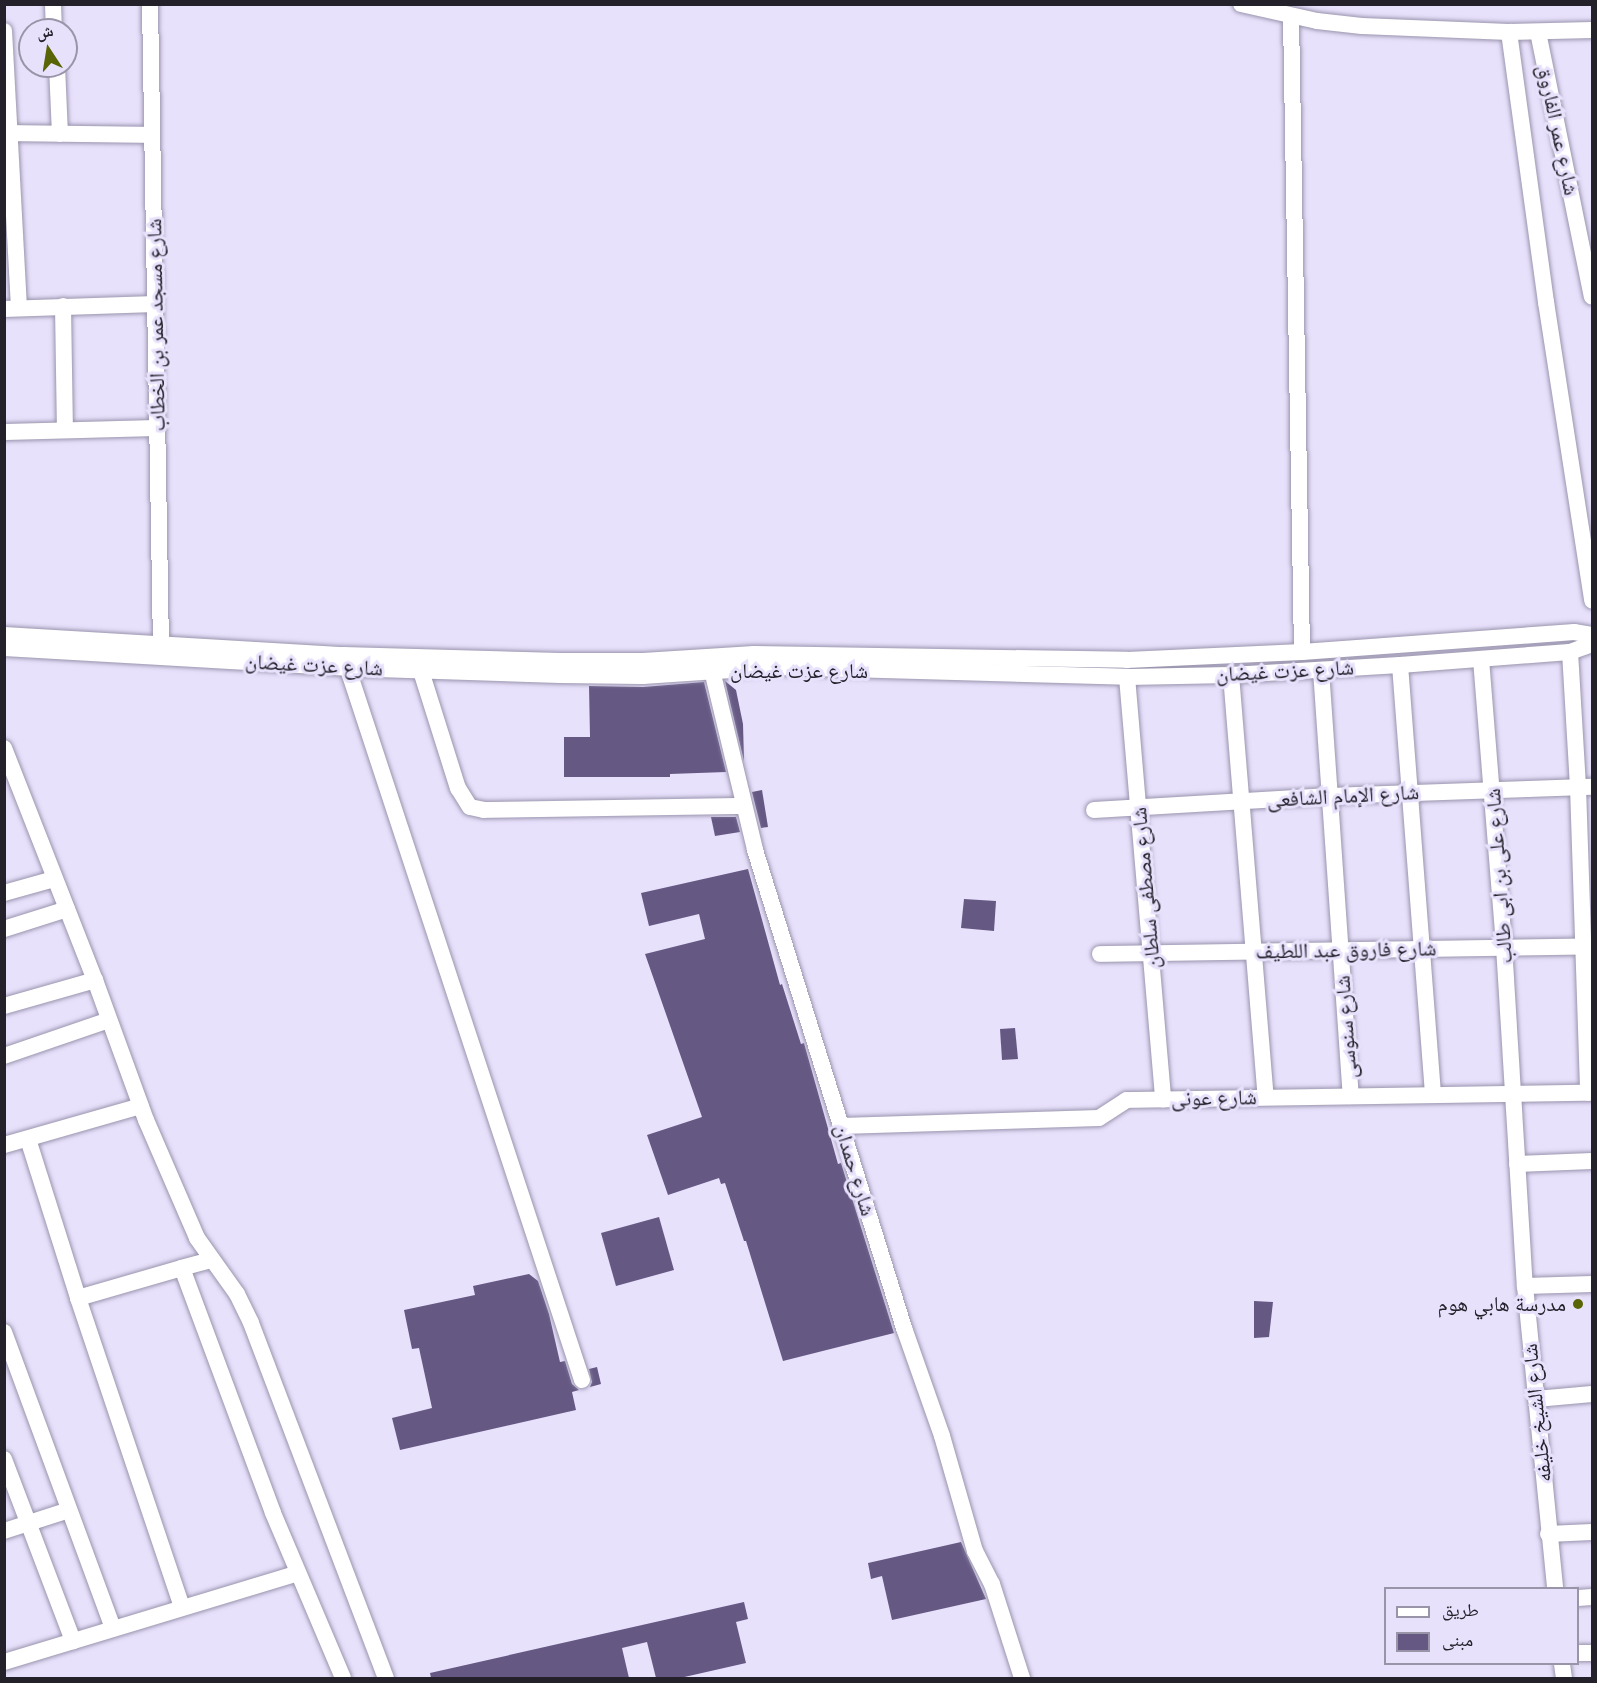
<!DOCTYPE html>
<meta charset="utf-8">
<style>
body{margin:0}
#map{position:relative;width:1597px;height:1683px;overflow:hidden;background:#e8e1fc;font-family:Raleway,"Noto Naskh Arabic",sans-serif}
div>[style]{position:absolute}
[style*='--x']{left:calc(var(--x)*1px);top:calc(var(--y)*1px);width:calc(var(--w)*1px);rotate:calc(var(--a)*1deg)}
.building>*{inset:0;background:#655984}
.roads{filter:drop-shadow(0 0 2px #9a94ad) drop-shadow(0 0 2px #9a94ad)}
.minor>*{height:16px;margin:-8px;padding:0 8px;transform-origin:8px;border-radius:8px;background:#fff}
.dots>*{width:16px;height:16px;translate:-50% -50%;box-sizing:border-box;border:3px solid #e8e1fc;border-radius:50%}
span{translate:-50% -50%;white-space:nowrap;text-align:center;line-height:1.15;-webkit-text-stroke:6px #e8e1fc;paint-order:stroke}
.street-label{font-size:21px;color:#24212b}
.poi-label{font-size:21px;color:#24212b}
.right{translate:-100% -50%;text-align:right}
.frame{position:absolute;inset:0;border:6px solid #24212b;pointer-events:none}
.legend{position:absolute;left:1384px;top:1587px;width:195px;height:78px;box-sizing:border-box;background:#e8e1fc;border:2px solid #9a94a8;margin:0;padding:8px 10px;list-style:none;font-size:18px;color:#24212b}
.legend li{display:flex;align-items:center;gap:12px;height:30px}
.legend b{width:30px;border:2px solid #9a94a8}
.north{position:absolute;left:18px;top:18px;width:60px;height:60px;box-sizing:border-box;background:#e8e1fc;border:2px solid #9a94a8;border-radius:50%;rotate:348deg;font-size:16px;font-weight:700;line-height:24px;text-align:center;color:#24212b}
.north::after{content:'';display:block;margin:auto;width:21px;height:27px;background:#596406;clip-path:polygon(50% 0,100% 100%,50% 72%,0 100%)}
</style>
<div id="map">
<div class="building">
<i style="clip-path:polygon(725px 681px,736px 690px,743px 724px,744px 761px)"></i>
<i style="clip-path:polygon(704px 682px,726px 772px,670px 774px,670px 777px,564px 777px,564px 737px,590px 737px,589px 686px,643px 687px)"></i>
<i style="clip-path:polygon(762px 790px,768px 827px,761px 828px,752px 792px)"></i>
<i style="clip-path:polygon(711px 817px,736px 817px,740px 832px,715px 836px)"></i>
<i style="clip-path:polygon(748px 869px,780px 985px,782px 984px,801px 1044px,804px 1043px,838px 1164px,841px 1163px,894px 1333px,783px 1361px,746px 1241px,744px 1241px,725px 1183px,721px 1184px,719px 1178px,668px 1195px,647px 1135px,702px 1117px,645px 954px,705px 939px,699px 914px,649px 926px,641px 893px)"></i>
<i style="clip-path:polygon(964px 899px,996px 901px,994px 931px,961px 928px)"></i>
<i style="clip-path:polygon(1015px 1028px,1018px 1059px,1002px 1060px,1000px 1029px)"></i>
<i style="clip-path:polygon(659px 1217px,674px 1270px,616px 1286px,601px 1233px)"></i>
<i style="clip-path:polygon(529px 1274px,538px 1281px,549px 1314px,560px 1362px,565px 1361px,572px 1384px,579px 1390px,572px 1392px,576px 1410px,400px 1450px,392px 1418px,432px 1408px,419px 1348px,412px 1349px,404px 1310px,475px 1295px,473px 1286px)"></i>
<i style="clip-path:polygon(1254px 1301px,1273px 1302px,1269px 1337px,1254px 1338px)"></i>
<i style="clip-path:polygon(597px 1367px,601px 1384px,590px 1387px,592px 1382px,589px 1369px)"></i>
<i style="clip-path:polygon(961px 1542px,986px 1599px,892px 1620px,882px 1576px,871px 1579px,868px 1563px)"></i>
<i style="clip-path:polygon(744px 1602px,748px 1619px,736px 1622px,746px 1663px,680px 1678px,656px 1678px,647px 1642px,622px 1648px,629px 1678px,431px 1678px,430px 1673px)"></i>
</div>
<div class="roads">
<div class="minor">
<i style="--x:53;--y:4;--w:26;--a:88"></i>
<i style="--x:150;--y:4;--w:641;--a:89.02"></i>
<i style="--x:1241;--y:4;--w:78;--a:12.6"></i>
<i style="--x:1317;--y:21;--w:45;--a:6.3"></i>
<i style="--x:1362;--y:26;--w:147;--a:2.3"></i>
<i style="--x:1509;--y:32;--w:83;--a:-1.4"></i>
<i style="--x:1291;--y:16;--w:636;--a:89.01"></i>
<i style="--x:4;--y:31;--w:277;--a:86.9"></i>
<i style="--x:1509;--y:32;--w:273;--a:82.2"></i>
<i style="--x:1546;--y:302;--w:302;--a:81.2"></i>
<i style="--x:1538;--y:32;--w:270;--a:78.5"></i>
<i style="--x:57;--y:66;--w:68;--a:87.5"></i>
<i style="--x:11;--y:133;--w:141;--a:0.8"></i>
<i style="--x:63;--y:306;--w:124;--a:89.1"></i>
<i style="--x:4;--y:309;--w:151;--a:-1.9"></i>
<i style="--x:4;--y:432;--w:154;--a:-1.5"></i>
<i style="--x:4;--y:635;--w:340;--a:3.4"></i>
<i style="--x:343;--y:655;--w:217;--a:1.6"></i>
<i style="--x:560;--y:661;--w:83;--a:0"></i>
<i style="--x:643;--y:661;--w:111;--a:-3.6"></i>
<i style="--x:754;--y:654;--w:373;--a:0.9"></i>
<i style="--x:1127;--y:660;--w:175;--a:-2.6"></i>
<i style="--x:1302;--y:652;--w:273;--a:-4.2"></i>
<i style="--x:1574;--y:632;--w:18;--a:9"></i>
<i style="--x:4;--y:648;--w:344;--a:3.3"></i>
<i style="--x:347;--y:668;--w:213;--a:1.9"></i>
<i style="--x:560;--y:675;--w:83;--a:0.7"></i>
<i style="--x:643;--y:676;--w:133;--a:-3.9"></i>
<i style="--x:776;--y:667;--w:351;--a:1.6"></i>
<i style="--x:1127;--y:677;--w:104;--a:-1.1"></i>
<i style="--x:1231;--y:675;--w:169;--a:-3.4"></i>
<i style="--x:1400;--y:665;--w:170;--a:-4.4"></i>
<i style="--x:1570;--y:652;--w:23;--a:-20"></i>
<i style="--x:1570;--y:652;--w:135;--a:86.6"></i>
<i style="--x:1578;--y:787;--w:306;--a:88.1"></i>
<i style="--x:1481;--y:659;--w:288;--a:85.4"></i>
<i style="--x:1504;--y:946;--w:341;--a:86.5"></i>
<i style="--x:1525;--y:1286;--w:303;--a:84.3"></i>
<i style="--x:345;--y:660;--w:758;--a:71.78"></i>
<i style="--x:710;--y:662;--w:193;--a:76.5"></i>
<i style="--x:755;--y:850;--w:501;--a:72.69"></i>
<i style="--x:904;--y:1328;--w:114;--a:70.6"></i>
<i style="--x:942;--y:1436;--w:120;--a:74"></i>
<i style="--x:975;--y:1551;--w:37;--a:63"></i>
<i style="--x:992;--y:1584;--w:99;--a:72.3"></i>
<i style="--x:1400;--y:665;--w:431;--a:85.6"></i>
<i style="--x:1321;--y:670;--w:427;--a:86"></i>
<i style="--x:421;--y:671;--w:123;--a:72.5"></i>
<i style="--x:458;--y:788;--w:22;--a:58"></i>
<i style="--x:470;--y:807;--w:14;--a:12"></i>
<i style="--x:484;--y:810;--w:260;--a:-0.9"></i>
<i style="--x:1231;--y:675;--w:423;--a:85.3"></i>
<i style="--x:1127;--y:677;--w:424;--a:85.1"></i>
<i style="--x:4;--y:748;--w:249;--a:68.6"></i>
<i style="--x:95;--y:980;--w:149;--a:70"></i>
<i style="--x:146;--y:1120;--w:129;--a:66.6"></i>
<i style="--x:197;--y:1238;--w:69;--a:54.5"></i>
<i style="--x:237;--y:1294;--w:32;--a:64"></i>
<i style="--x:251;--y:1323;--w:380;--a:69.2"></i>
<i style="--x:1094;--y:810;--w:236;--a:-3.4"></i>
<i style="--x:1330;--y:796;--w:262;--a:-2"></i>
<i style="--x:4;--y:893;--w:52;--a:-15.6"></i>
<i style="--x:4;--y:929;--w:66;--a:-17.6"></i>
<i style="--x:1100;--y:954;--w:492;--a:-0.9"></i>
<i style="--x:4;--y:1006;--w:95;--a:-15.9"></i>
<i style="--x:4;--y:1056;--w:111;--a:-18.9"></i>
<i style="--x:841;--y:1126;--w:258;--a:-1.8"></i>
<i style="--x:1099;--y:1118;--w:33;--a:-33"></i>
<i style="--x:1127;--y:1100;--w:465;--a:-0.9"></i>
<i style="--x:28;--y:1139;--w:167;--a:72.5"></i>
<i style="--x:78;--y:1298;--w:326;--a:71.4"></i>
<i style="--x:4;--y:1145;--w:142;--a:-15.9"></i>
<i style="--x:1517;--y:1164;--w:75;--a:-2.3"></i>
<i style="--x:211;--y:1260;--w:30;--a:165"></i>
<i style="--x:182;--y:1268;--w:261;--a:69.6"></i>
<i style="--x:273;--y:1513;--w:179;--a:67"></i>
<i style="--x:1525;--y:1286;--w:67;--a:-1.7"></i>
<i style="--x:78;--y:1298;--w:108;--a:-16.1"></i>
<i style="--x:4;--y:1332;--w:316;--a:69.8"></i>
<i style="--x:1536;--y:1399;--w:56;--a:-5.1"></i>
<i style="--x:4;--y:1459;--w:195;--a:69.2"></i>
<i style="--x:4;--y:1531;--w:68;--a:-17.9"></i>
<i style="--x:1548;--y:1534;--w:44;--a:-2.6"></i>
<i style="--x:1578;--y:1598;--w:14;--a:-4"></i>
<i style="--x:1578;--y:1653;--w:14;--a:0"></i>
<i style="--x:4;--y:1662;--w:307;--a:-16.8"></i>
<i style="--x:1562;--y:1664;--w:14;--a:82"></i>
</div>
</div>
<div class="dots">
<i style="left:1578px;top:1304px;background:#596406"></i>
</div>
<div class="street-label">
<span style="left:1558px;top:130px;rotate:78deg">شارع عمر الفاروق</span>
<span style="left:156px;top:325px;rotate:-91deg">شارع مسجد عمر بن الخطاب</span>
<span style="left:314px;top:665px;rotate:3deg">شارع عزت غيضان</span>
<span style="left:799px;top:671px">شارع عزت غيضان</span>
<span style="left:1285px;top:671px;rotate:-3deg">شارع عزت غيضان</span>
<span style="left:1343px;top:796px;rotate:-3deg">شارع الإمام الشافعى</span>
<span style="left:1499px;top:876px;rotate:-94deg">شارع على بن ابى طالب</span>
<span style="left:1146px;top:888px;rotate:-95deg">شارع مصطفى سلطان</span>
<span style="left:1346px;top:950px;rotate:-1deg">شارع فاروق عبد اللطيف</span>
<span style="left:1346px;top:1027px;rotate:-94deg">شارع سنوسى</span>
<span style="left:1214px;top:1098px;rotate:-1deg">شارع عونى</span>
<span style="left:855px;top:1170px;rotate:73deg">شارع حمدان</span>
<span style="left:1537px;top:1413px;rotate:-96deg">شارع الشيخ خليفه</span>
</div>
<div class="poi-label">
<span class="right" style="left:1566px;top:1304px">مدرسة هابي هوم</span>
</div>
<div class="frame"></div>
<ul class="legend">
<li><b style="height:8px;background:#fff"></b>طريق</li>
<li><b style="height:16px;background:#655984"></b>مبنى</li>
</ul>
<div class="north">ش</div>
</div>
